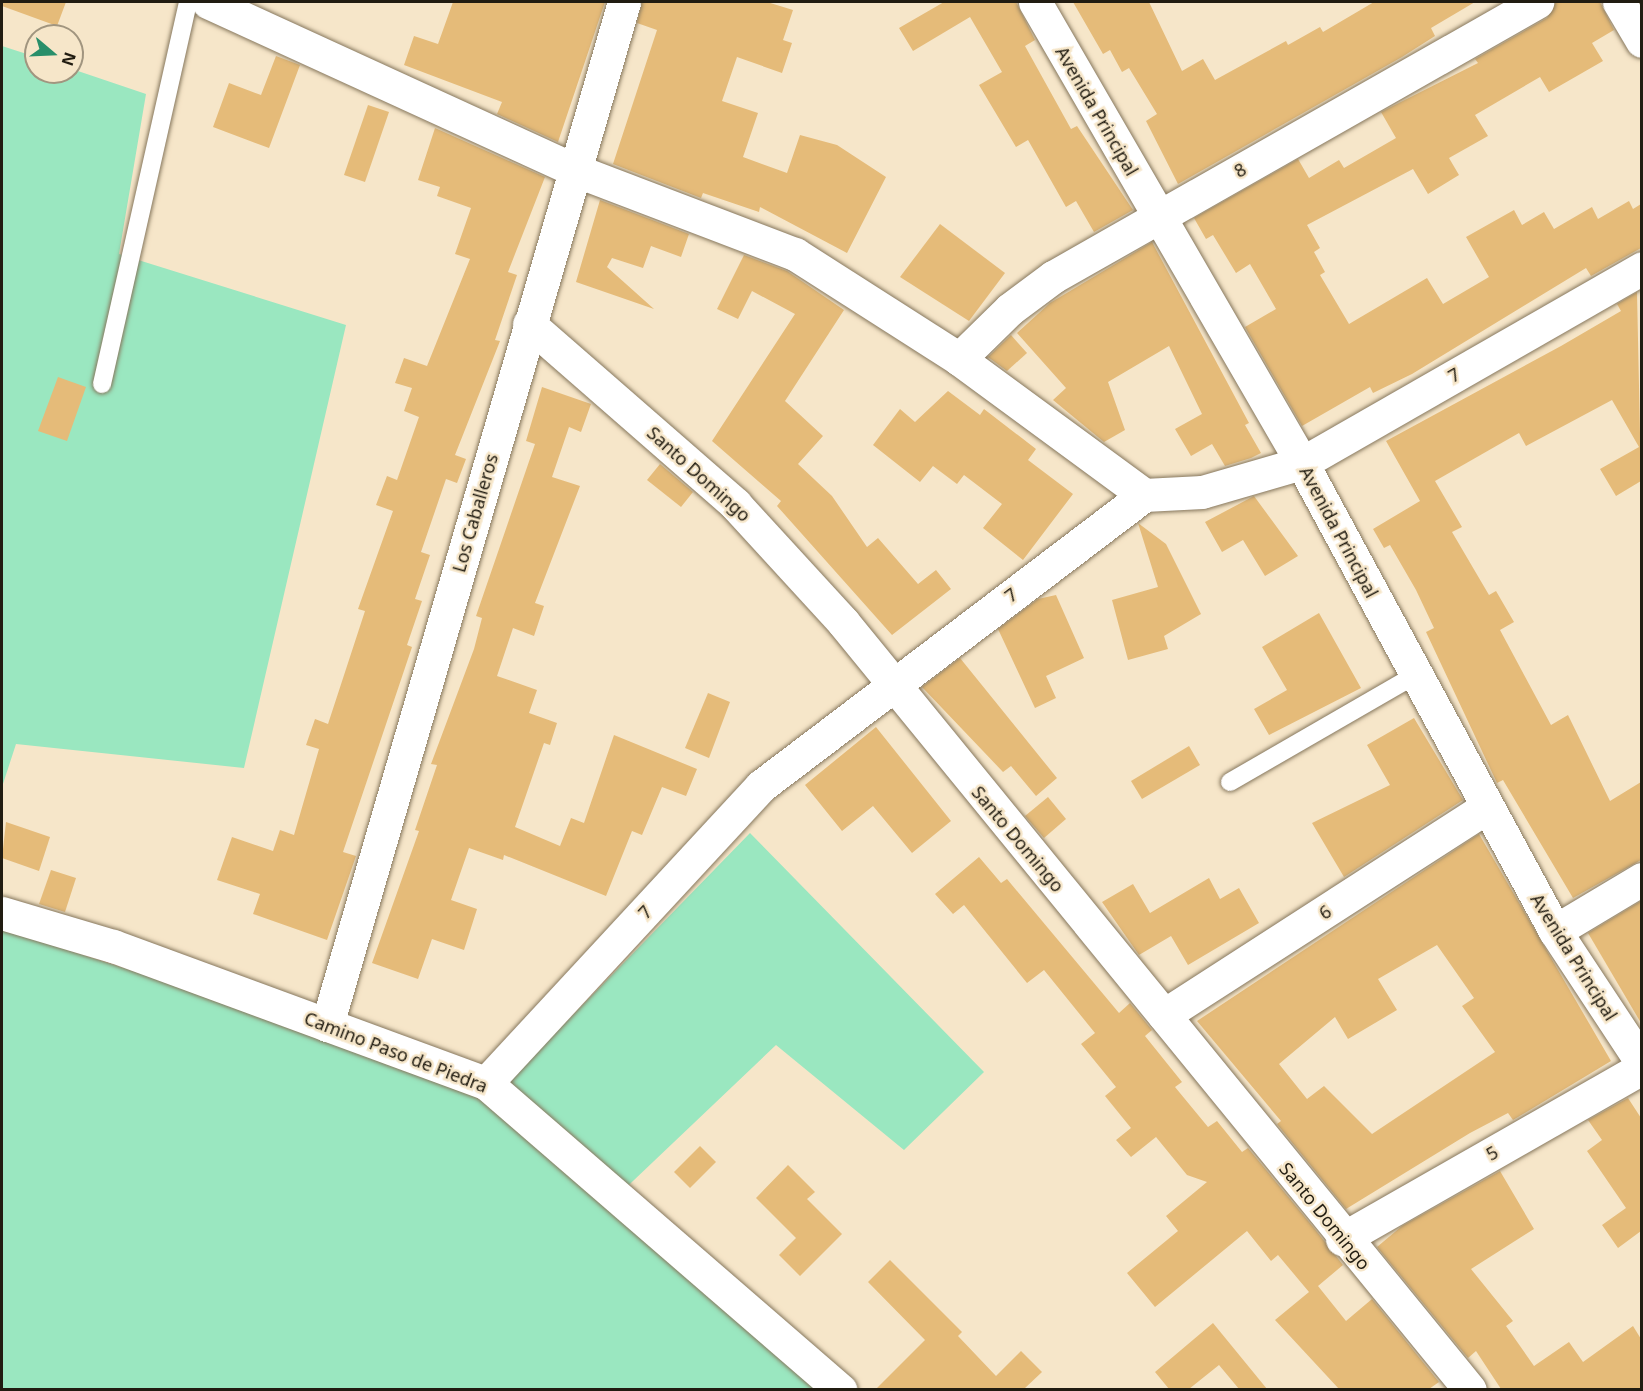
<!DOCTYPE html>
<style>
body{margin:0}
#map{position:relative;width:1643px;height:1391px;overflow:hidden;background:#f6e6c9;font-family:"Noto Sans",sans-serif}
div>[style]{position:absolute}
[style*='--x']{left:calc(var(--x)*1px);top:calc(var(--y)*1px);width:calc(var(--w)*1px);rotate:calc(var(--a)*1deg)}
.green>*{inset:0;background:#9ae7c0}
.building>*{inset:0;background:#e5bb79}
.roads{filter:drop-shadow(0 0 2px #86775d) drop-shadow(0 0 2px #86775d)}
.lane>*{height:18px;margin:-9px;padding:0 9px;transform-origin:9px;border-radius:9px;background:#fff}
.street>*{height:33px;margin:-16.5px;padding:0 16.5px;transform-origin:16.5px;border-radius:16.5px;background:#fff}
span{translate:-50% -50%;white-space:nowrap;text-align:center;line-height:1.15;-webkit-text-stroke:5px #f6e6c9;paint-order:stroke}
.street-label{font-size:18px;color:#211c11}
.frame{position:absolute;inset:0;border:3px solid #211c11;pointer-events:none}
.north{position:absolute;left:24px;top:24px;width:60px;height:60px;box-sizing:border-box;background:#f6e6c9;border:2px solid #a1957f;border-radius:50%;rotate:109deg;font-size:16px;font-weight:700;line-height:24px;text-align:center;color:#211c11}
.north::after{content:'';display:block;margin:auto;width:21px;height:27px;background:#298f6a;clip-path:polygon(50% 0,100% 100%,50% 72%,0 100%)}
</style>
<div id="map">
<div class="green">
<i style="clip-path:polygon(2px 46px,36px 57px,36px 72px,72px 69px,146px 94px,119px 254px,346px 325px,244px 768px,16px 744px,2px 787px)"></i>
<i style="clip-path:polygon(750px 833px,984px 1072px,904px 1150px,776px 1045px,613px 1200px,815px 1389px,2px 1389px,2px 929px,501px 1089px)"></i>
</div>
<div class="building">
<i style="clip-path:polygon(2px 2px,66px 2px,57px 26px,2px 6px)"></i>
<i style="clip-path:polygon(453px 2px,605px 2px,558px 142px,497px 114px,502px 102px,404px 65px,414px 36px,438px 44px)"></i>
<i style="clip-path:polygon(642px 2px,767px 2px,793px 10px,783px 40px,792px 43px,782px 73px,737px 57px,722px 101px,758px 113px,743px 157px,787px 173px,800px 135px,837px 145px,886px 177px,847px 253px,760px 207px,759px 212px,703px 193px,701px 198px,613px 164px,657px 30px,637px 23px)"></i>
<i style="clip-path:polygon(944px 2px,1016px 2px,1035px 40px,1025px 46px,1071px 129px,1077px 126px,1133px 210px,1094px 232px,1076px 201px,1066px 207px,1028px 140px,1016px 147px,979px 85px,1002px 72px,970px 17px,913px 51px,899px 28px)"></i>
<i style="clip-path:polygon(1073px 2px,1149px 2px,1182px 71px,1203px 59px,1215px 80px,1286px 41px,1288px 45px,1320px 27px,1323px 32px,1374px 2px,1475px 2px,1431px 28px,1435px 36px,1402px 57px,1178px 184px,1146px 121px,1157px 114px,1129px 68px,1122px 72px,1110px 50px,1103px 54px)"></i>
<i style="clip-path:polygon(1556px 2px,1600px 2px,1614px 30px,1592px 43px,1603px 61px,1549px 92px,1540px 77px,1475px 115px,1488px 136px,1449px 158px,1459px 175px,1428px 194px,1413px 169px,1307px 225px,1320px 248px,1314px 252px,1325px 272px,1320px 275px,1349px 324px,1427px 278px,1443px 304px,1489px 277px,1466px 237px,1514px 210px,1522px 225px,1544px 212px,1554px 229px,1592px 207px,1598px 219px,1629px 201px,1633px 209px,1641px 204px,1641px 248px,1591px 276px,1586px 268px,1412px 374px,1373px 393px,1370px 387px,1302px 426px,1245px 327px,1276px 309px,1250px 264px,1236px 273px,1213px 235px,1206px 239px,1194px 218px,1298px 159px,1309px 178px,1339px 160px,1344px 168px,1396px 138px,1381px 112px,1478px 63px,1475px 59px,1547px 18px)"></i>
<i style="clip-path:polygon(276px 56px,300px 65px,269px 148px,213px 127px,229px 83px,261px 95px)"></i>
<i style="clip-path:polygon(368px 105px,389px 112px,365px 182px,344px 175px)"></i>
<i style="clip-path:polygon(435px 128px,545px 177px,508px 272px,517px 275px,495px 340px,500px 341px,455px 455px,466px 459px,457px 483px,446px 479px,421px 552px,430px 555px,415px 599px,422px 601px,407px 645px,412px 647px,343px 852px,356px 856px,327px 940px,253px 914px,260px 894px,217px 880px,232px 837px,273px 851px,280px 830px,294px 835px,319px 749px,306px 745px,315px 719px,328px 724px,365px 611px,358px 609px,393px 511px,376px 505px,387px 476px,397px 480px,419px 417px,404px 411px,412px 388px,395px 383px,404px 358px,427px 366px,470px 259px,455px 254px,471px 208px,437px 196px,440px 187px,418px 180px)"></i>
<i style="clip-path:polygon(600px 200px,689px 234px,681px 257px,651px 246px,643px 268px,612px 258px,607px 267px,654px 309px,576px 282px)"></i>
<i style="clip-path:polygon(940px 224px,1005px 273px,969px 321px,900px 277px)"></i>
<i style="clip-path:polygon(1152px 242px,1249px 423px,1245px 425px,1261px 453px,1251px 458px,1225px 466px,1212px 444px,1191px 456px,1175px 429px,1202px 414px,1169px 346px,1108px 382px,1125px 430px,1104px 442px,1053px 400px,1066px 388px,1017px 333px,1050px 303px)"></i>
<i style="clip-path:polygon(744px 255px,787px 271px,844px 310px,785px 401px,823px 436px,798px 464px,832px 496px,867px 547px,878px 538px,918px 584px,936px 570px,951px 589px,892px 635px,777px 506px,781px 501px,712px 441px,795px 314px,752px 291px,738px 319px,717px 309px)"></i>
<i style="clip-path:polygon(1637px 292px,1641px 481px,1616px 496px,1600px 469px,1639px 447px,1612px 400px,1526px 446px,1519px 433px,1435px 481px,1462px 527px,1452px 532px,1489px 595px,1496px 591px,1514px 622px,1500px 630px,1551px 725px,1568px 715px,1610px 801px,1641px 782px,1641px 860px,1573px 898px,1503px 780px,1497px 783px,1426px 632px,1434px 628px,1416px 590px,1390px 545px,1384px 548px,1373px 529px,1420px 501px,1386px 441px,1561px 346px,1621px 311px,1617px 304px)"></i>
<i style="clip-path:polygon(1011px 335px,1027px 353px,1007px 371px,988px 357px)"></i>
<i style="clip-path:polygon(58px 377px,86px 387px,67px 441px,38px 431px)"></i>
<i style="clip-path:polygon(542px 387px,591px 404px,581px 432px,569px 427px,552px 477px,580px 486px,535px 603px,544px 606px,534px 636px,513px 628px,497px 676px,537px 690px,529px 713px,557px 723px,550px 745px,544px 743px,515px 827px,560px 846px,571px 818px,584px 823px,614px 735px,697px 769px,686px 796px,662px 787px,642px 835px,632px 831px,606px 896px,504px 855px,503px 860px,469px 848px,451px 900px,477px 909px,464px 950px,432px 939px,418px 979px,372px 963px,419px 831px,415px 830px,437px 765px,431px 764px,474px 649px,482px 618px,476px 616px,535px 444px,526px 441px)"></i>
<i style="clip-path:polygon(948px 391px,980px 415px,984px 409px,1036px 449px,1028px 460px,1073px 494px,1023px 560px,983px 528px,1002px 504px,964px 475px,957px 484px,933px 466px,920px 482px,873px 445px,900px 409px,915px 422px)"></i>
<i style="clip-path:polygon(660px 464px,693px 492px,681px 507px,647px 480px)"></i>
<i style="clip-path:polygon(1254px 496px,1298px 556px,1265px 576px,1243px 540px,1222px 552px,1205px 522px)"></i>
<i style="clip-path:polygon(1138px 523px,1166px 544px,1201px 614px,1164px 636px,1168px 649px,1128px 660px,1112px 600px,1158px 587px)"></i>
<i style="clip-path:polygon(1056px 595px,1084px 658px,1046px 676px,1056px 698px,1035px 708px,998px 629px,1038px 599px)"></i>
<i style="clip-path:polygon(1319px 613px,1361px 688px,1269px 735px,1254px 709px,1287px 690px,1262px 647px)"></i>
<i style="clip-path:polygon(960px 658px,1057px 778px,1036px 796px,1011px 766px,1003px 772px,922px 687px)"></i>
<i style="clip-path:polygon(708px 693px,730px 702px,709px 758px,685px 748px)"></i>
<i style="clip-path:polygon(1414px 718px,1463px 800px,1344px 877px,1312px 823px,1390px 785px,1367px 745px)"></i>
<i style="clip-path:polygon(876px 727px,951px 821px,912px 853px,873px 806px,842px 831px,805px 785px)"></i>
<i style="clip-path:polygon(1189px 746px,1200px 765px,1142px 799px,1131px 781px)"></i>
<i style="clip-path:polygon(1048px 797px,1066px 819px,1044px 838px,1025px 816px)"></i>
<i style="clip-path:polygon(6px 822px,50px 837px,39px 871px,2px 858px)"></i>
<i style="clip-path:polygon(evenodd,1479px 834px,1611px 1061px,1513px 1120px,1508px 1113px,1470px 1133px,1346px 1209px,1277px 1124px,1281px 1121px,1197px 1021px,1479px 834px,1437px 945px,1474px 998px,1462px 1006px,1495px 1052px,1372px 1134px,1324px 1086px,1307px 1099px,1279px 1064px,1335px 1017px,1348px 1039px,1397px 1010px,1378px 979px,1437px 945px)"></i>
<i style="clip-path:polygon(979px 857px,1001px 883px,1007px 879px,1119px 1013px,1130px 1003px,1152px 1030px,1145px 1036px,1182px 1082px,1175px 1087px,1208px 1127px,1217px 1121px,1242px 1152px,1248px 1148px,1314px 1228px,1343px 1265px,1318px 1286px,1346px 1321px,1372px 1299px,1439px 1382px,1429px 1389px,1339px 1389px,1275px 1320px,1309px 1292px,1278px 1255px,1271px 1261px,1247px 1231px,1155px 1307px,1127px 1273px,1178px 1231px,1166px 1216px,1207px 1182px,1187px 1175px,1156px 1137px,1131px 1157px,1116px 1140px,1131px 1128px,1105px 1096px,1116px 1087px,1081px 1044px,1095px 1033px,1044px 970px,1027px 983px,964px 905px,953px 914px,935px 894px)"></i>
<i style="clip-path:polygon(51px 870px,76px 878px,65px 912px,39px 904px)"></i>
<i style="clip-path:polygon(1209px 878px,1220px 899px,1239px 888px,1259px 923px,1188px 965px,1171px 936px,1139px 955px,1102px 902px,1133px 884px,1150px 913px)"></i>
<i style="clip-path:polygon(1641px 901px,1641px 1023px,1588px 933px)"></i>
<i style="clip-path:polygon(1628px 1098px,1641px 1118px,1641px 1231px,1618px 1248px,1602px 1225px,1626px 1208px,1587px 1151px,1602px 1140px,1588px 1120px)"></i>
<i style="clip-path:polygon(700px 1146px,716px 1162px,690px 1188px,674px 1172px)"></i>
<i style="clip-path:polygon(788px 1165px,815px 1192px,807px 1199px,842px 1234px,800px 1276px,779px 1255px,796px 1238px,756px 1198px)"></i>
<i style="clip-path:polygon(1500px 1171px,1534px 1229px,1471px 1269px,1513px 1321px,1506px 1326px,1534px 1366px,1569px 1342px,1583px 1362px,1633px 1326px,1641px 1339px,1641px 1389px,1501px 1389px,1476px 1351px,1468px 1358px,1377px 1247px,1402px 1226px)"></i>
<i style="clip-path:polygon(890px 1260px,962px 1332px,958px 1336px,996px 1376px,1021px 1351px,1042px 1372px,1024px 1389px,876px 1389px,925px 1340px,868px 1282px)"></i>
<i style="clip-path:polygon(1213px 1323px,1267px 1389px,1239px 1389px,1219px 1365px,1189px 1389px,1169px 1389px,1155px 1372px)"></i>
</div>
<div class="roads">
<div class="lane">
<i style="--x:102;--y:384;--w:392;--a:-77.3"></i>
<i style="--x:1230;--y:782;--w:214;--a:-30"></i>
</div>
<div class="street">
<i style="--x:208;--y:2;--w:400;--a:24.6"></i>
<i style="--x:572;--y:169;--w:239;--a:20.9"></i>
<i style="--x:795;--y:254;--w:195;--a:32.6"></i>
<i style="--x:959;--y:359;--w:230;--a:36.3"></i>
<i style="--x:1035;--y:2;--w:533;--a:59.92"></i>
<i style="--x:1302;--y:463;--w:532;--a:61.6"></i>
<i style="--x:1555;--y:931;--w:158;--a:56.6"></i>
<i style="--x:1619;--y:2;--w:45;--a:59.5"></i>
<i style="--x:529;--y:324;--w:274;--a:41.1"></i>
<i style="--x:735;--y:504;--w:160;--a:47.5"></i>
<i style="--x:843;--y:622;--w:991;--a:50.77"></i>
<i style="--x:959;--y:359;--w:71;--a:-44.4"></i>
<i style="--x:1010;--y:309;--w:54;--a:-36.7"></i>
<i style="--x:1053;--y:277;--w:557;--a:-29.6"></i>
<i style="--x:2;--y:913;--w:116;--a:16.6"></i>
<i style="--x:113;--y:946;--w:397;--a:20.2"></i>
<i style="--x:486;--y:1083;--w:469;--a:40.9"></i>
<i style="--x:1555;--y:931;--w:101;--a:-30.9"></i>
<i style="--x:1164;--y:1015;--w:382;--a:-32.8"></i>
<i style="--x:327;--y:1025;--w:1065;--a:-73.81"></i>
<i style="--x:486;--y:1083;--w:405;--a:-47.2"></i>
<i style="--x:761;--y:786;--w:481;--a:-37.2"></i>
<i style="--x:1144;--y:495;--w:58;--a:-3"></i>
<i style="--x:1202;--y:492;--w:104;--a:-16.2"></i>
<i style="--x:1302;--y:463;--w:392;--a:-29.8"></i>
<i style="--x:1342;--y:1239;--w:345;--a:-29.7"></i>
</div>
</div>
<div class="street-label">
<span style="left:1097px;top:111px;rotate:60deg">Avenida Principal</span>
<span style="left:1240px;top:170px;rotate:-30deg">8</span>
<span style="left:1454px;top:375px;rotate:-30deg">7</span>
<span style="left:699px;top:474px;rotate:42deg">Santo Domingo</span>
<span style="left:475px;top:513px;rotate:-74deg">Los Caballeros</span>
<span style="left:1339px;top:532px;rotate:62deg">Avenida Principal</span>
<span style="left:1011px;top:595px;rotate:-37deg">7</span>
<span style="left:1018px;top:839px;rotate:50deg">Santo Domingo</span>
<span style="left:645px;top:912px;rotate:-47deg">7</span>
<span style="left:1325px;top:912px;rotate:-33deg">6</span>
<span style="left:1574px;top:957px;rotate:58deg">Avenida Principal</span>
<span style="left:396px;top:1052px;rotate:21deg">Camino Paso de Piedra</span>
<span style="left:1492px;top:1153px;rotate:-30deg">5</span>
<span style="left:1325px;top:1216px;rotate:51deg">Santo Domingo</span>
</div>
<div class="frame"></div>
<div class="north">N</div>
</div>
